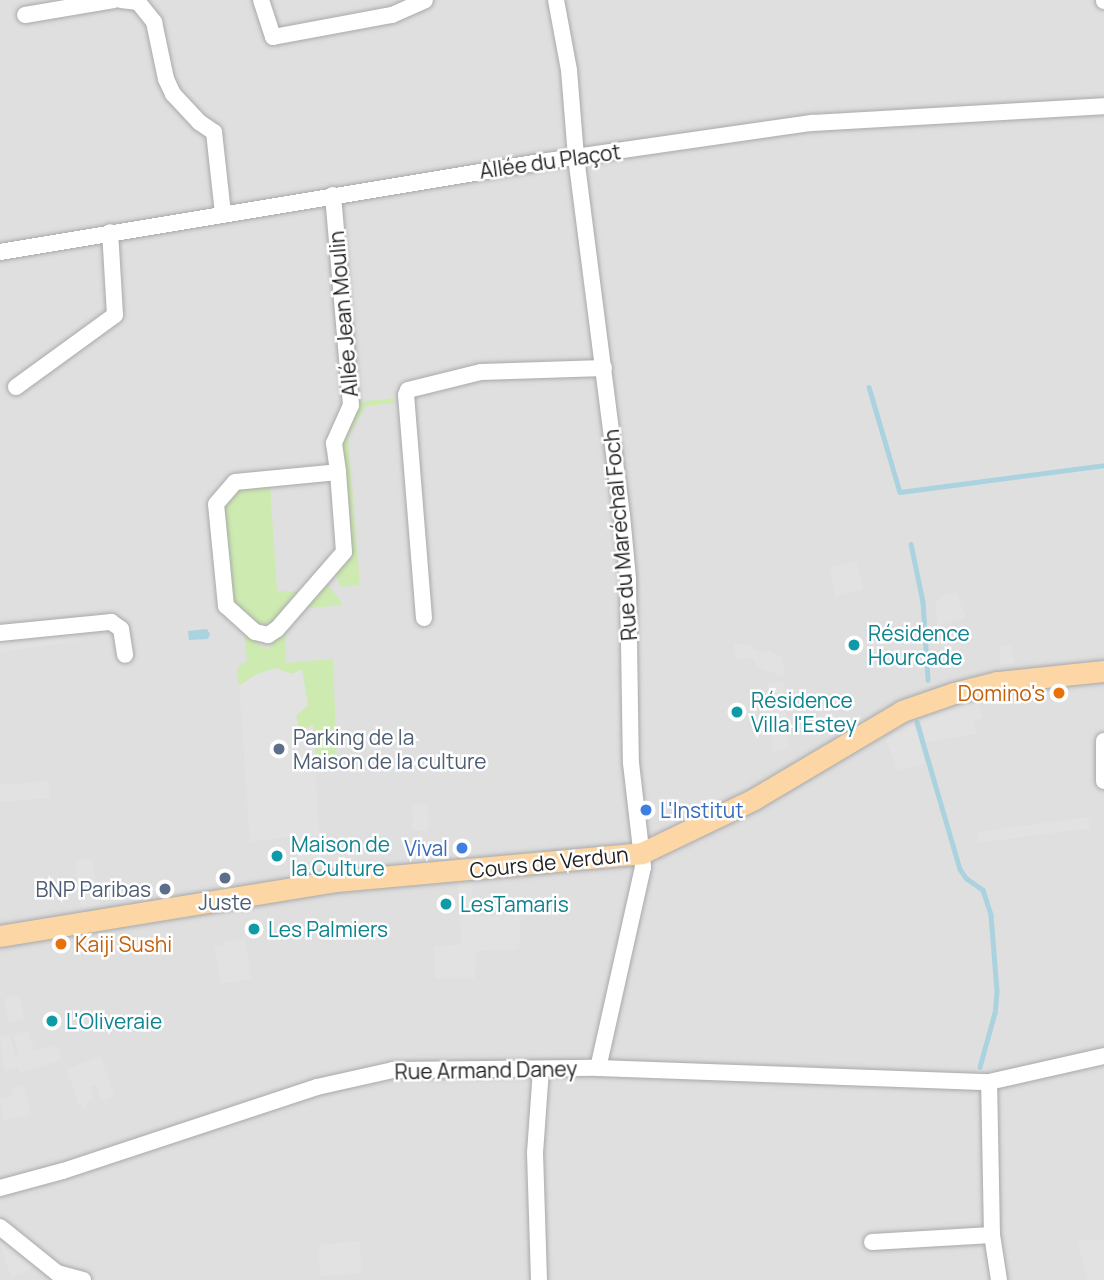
<!DOCTYPE html>
<meta charset="utf-8">
<style>
body{margin:0}
#map{position:relative;width:1104px;height:1280px;overflow:hidden;background:#f2efe9;font-family:Manrope,sans-serif}
div>[style]{position:absolute}
[style*='--x']{left:calc(var(--x)*1px);top:calc(var(--y)*1px);width:calc(var(--w)*1px);rotate:calc(var(--a)*1deg)}
.residential>*{inset:0;background:#e0dfdf}
.grass>*{inset:0;background:#cdebb0}
.parking>*{inset:0;background:#e2e2e2}
.water>*{inset:0;background:#aad3df}
.stream>*{height:4.5px;margin:-2.25px;padding:0 2.25px;transform-origin:2.25px;border-radius:2.25px;background:#aad3df}
.roads{filter:drop-shadow(0 0 2px #a9a9a9) drop-shadow(0 0 2px #a9a9a9)}
.minor>*{height:16px;margin:-8px;padding:0 8px;transform-origin:8px;border-radius:8px;background:#fff}
.major>*{height:21px;margin:-10.5px;padding:0 10.5px;transform-origin:10.5px;border-radius:10.5px;background:#fcd6a4}
.dots>*{width:19px;height:19px;translate:-50% -50%;box-sizing:border-box;border:4px solid #fff;border-radius:50%}
span{translate:-50% -50%;white-space:nowrap;text-align:center;line-height:1.15;-webkit-text-stroke:5px #fff;paint-order:stroke}
.street-label{font-size:21px;color:#222}
.culture-label{font-size:21px;color:#0d838f}
.left{translate:0 -50%;text-align:left}
.food-label{font-size:21px;color:#c56008}
.right{translate:-100% -50%;text-align:right}
.service-label{font-size:21px;color:#4e5e75}
.shop-label{font-size:21px;color:#366cbe}
</style>
<div id="map">
<div class="residential">
<i style="clip-path:polygon(0 0,1104px 0,1104px 1280px,0 1280px)"></i>
</div>
<div class="grass">
<i style="clip-path:polygon(393px 398px,394px 403px,366px 406px,348px 437px,360px 585px,341px 587px,335px 574px,346px 559px,341px 442px,358px 402px)"></i>
<i style="clip-path:polygon(270px 484px,277px 591px,296px 592px,271px 623px,254px 624px,231px 602px,222px 505px,238px 488px)"></i>
<i style="clip-path:polygon(324px 584px,331px 588px,343px 605px,301px 609px)"></i>
<i style="clip-path:polygon(285px 627px,286px 663px,333px 659px,337px 766px,317px 768px,313px 725px,300px 731px,297px 724px,293px 674px,255px 675px,239px 686px,237px 668px,247px 661px,244px 633px,267px 650px)"></i>
</div>
<div class="parking">
<i style="clip-path:polygon(857px 561px,863px 590px,835px 596px,829px 567px)"></i>
<i style="clip-path:polygon(956px 593px,966px 617px,937px 627px,936px 602px,946px 594px)"></i>
<i style="clip-path:polygon(76px 626px,78px 641px,0 652px,0 633px)"></i>
<i style="clip-path:polygon(734px 644px,752px 645px,753px 650px,767px 654px,767px 650px,783px 658px,784px 677px,757px 667px,754px 658px,735px 659px)"></i>
<i style="clip-path:polygon(1011px 645px,1014px 663px,1001px 665px,999px 646px)"></i>
<i style="clip-path:polygon(275px 668px,292px 674px,302px 669px,308px 705px,296px 716px,300px 731px,313px 725px,321px 863px,299px 864px,294px 836px,250px 842px,239px 686px,255px 675px)"></i>
<i style="clip-path:polygon(784px 681px,789px 749px,773px 751px,768px 684px)"></i>
<i style="clip-path:polygon(978px 697px,982px 718px,974px 720px,977px 734px,926px 742px,921px 719px)"></i>
<i style="clip-path:polygon(915px 724px,925px 764px,898px 771px,885px 738px)"></i>
<i style="clip-path:polygon(48px 781px,50px 798px,0 802px,0 785px)"></i>
<i style="clip-path:polygon(428px 804px,429px 831px,413px 830px,412px 805px)"></i>
<i style="clip-path:polygon(1088px 817px,1090px 828px,978px 843px,977px 832px)"></i>
<i style="clip-path:polygon(92px 858px,100px 905px,80px 907px,75px 861px)"></i>
<i style="clip-path:polygon(457px 881px,471px 881px,474px 917px,521px 915px,519px 949px,476px 951px,475px 978px,435px 978px,434px 947px,462px 944px)"></i>
<i style="clip-path:polygon(245px 939px,251px 979px,221px 984px,214px 947px,223px 945px,223px 942px)"></i>
<i style="clip-path:polygon(18px 995px,25px 1018px,9px 1023px,4px 999px)"></i>
<i style="clip-path:polygon(28px 1031px,35px 1051px,57px 1045px,62px 1060px,20px 1072px,18px 1067px,4px 1071px,0 1037px,9px 1035px,16px 1056px,19px 1056px,13px 1034px)"></i>
<i style="clip-path:polygon(100px 1056px,115px 1096px,102px 1101px,96px 1085px,90px 1087px,94px 1099px,87px 1102px,86px 1109px,79px 1104px,66px 1069px)"></i>
<i style="clip-path:polygon(24px 1085px,31px 1114px,3px 1121px,0 1099px,13px 1096px,11px 1088px)"></i>
<i style="clip-path:polygon(1104px 1239px,1104px 1280px,1088px 1280px,1077px 1241px)"></i>
<i style="clip-path:polygon(12px 1240px,39px 1261px,30px 1270px,11px 1276px,0 1243px)"></i>
<i style="clip-path:polygon(359px 1241px,362px 1273px,320px 1276px,318px 1245px)"></i>
</div>
<div class="water">
<i style="clip-path:polygon(207px 629px,210px 634px,208px 639px,189px 640px,188px 631px)"></i>
</div>
<div class="stream">
<i style="--x:869;--y:387;--w:109;--a:73.6"></i>
<i style="--x:900;--y:492;--w:206;--a:-7.5"></i>
<i style="--x:911;--y:544;--w:59;--a:78.3"></i>
<i style="--x:923;--y:602;--w:78;--a:86.3"></i>
<i style="--x:917;--y:722;--w:153;--a:73.7"></i>
<i style="--x:960;--y:869;--w:11;--a:56"></i>
<i style="--x:966;--y:878;--w:21;--a:35"></i>
<i style="--x:983;--y:890;--w:26;--a:72"></i>
<i style="--x:991;--y:915;--w:77;--a:85.5"></i>
<i style="--x:997;--y:992;--w:21;--a:95"></i>
<i style="--x:995;--y:1013;--w:56;--a:105.5"></i>
</div>
<div class="roads">
<div class="minor">
<i style="--x:121;--y:0;--w:17;--a:7"></i>
<i style="--x:138;--y:2;--w:26;--a:51"></i>
<i style="--x:154;--y:22;--w:58;--a:78.1"></i>
<i style="--x:166;--y:79;--w:17;--a:65"></i>
<i style="--x:173;--y:94;--w:38;--a:47"></i>
<i style="--x:199;--y:122;--w:18;--a:34"></i>
<i style="--x:214;--y:132;--w:81;--a:83.7"></i>
<i style="--x:261;--y:0;--w:39;--a:72"></i>
<i style="--x:273;--y:37;--w:121;--a:-10.5"></i>
<i style="--x:392;--y:15;--w:36;--a:-24"></i>
<i style="--x:556;--y:0;--w:71;--a:79.5"></i>
<i style="--x:569;--y:70;--w:87;--a:85.4"></i>
<i style="--x:576;--y:157;--w:361;--a:82.7"></i>
<i style="--x:622;--y:515;--w:64;--a:84.6"></i>
<i style="--x:628;--y:579;--w:184;--a:89.1"></i>
<i style="--x:631;--y:763;--w:105;--a:83.4"></i>
<i style="--x:643;--y:867;--w:206;--a:102.6"></i>
<i style="--x:1104;--y:0;--w:1;--a:90"></i>
<i style="--x:25;--y:15;--w:90;--a:-9.6"></i>
<i style="--x:333;--y:195;--w:211;--a:85.1"></i>
<i style="--x:351;--y:405;--w:42;--a:114.1"></i>
<i style="--x:334;--y:443;--w:29;--a:82"></i>
<i style="--x:338;--y:472;--w:80;--a:85.7"></i>
<i style="--x:344;--y:552;--w:102;--a:131"></i>
<i style="--x:277;--y:629;--w:11;--a:146"></i>
<i style="--x:268;--y:635;--w:13;--a:-167"></i>
<i style="--x:255;--y:632;--w:39;--a:-138"></i>
<i style="--x:226;--y:606;--w:102;--a:-95.6"></i>
<i style="--x:216;--y:504;--w:29;--a:-49"></i>
<i style="--x:235;--y:482;--w:103;--a:-5.5"></i>
<i style="--x:0;--y:252;--w:547;--a:-9.46"></i>
<i style="--x:540;--y:162;--w:275;--a:-8.2"></i>
<i style="--x:812;--y:123;--w:292;--a:-3.3"></i>
<i style="--x:16;--y:387;--w:122;--a:-36"></i>
<i style="--x:115;--y:315;--w:83;--a:-93.4"></i>
<i style="--x:424;--y:618;--w:224;--a:-94.6"></i>
<i style="--x:406;--y:395;--w:5;--a:-68"></i>
<i style="--x:408;--y:390;--w:75;--a:-13.9"></i>
<i style="--x:481;--y:372;--w:123;--a:-1.9"></i>
<i style="--x:0;--y:633;--w:112;--a:-5.7"></i>
<i style="--x:111;--y:622;--w:12;--a:35"></i>
<i style="--x:121;--y:629;--w:26;--a:81"></i>
<i style="--x:1104;--y:741;--w:40;--a:90"></i>
<i style="--x:0;--y:1188;--w:65;--a:-15.1"></i>
<i style="--x:63;--y:1171;--w:268;--a:-18.3"></i>
<i style="--x:317;--y:1087;--w:78;--a:-12.6"></i>
<i style="--x:393;--y:1070;--w:205;--a:-0.6"></i>
<i style="--x:598;--y:1068;--w:391;--a:2.1"></i>
<i style="--x:0;--y:1227;--w:73;--a:38.9"></i>
<i style="--x:57;--y:1273;--w:27;--a:15"></i>
<i style="--x:872;--y:1242;--w:120;--a:-3.3"></i>
<i style="--x:539;--y:1280;--w:127;--a:-91.8"></i>
<i style="--x:535;--y:1153;--w:84;--a:-85.9"></i>
<i style="--x:999;--y:1280;--w:46;--a:-98.8"></i>
<i style="--x:992;--y:1235;--w:153;--a:-91.1"></i>
<i style="--x:989;--y:1082;--w:118;--a:-12.7"></i>
</div>
<div class="major">
<i style="--x:0;--y:936;--w:340;--a:-9.3"></i>
<i style="--x:336;--y:881;--w:307;--a:-5.2"></i>
<i style="--x:642;--y:853;--w:124;--a:-25.7"></i>
<i style="--x:754;--y:799;--w:172;--a:-30.7"></i>
<i style="--x:902;--y:711;--w:55;--a:-19.1"></i>
<i style="--x:954;--y:693;--w:44;--a:-14.3"></i>
<i style="--x:997;--y:682;--w:108;--a:-5.9"></i>
</div>
</div>
<div class="dots">
<i style="left:854px;top:645px;background:#0f9aa8"></i>
<i style="left:1059px;top:693px;background:#e8710a"></i>
<i style="left:737px;top:712px;background:#0f9aa8"></i>
<i style="left:279px;top:749px;background:#5c6f8a"></i>
<i style="left:646px;top:810px;background:#3f7fe0"></i>
<i style="left:462px;top:848px;background:#3f7fe0"></i>
<i style="left:277px;top:856px;background:#0f9aa8"></i>
<i style="left:225px;top:878px;background:#5c6f8a"></i>
<i style="left:165px;top:889px;background:#5c6f8a"></i>
<i style="left:446px;top:904px;background:#0f9aa8"></i>
<i style="left:254px;top:929px;background:#0f9aa8"></i>
<i style="left:61px;top:944px;background:#e8710a"></i>
<i style="left:52px;top:1021px;background:#0f9aa8"></i>
</div>
<div class="street-label">
<span style="left:550px;top:161px;rotate:-8deg">Allée du Plaçot</span>
<span style="left:343px;top:314px;rotate:-95deg">Allée Jean Moulin</span>
<span style="left:620px;top:535px;rotate:-95deg">Rue du Maréchal Foch</span>
<span style="left:549px;top:862px;rotate:-6deg">Cours de Verdun</span>
<span style="left:486px;top:1070px;rotate:-1deg">Rue Armand Daney</span>
</div>
<div class="culture-label">
<span class="left" style="left:868px;top:645px">Résidence<br>Hourcade</span>
<span class="left" style="left:751px;top:712px">Résidence<br>Villa l'Estey</span>
<span class="left" style="left:291px;top:856px">Maison de<br>la Culture</span>
<span class="left" style="left:460px;top:904px">LesTamaris</span>
<span class="left" style="left:268px;top:929px">Les Palmiers</span>
<span class="left" style="left:66px;top:1021px">L'Oliveraie</span>
</div>
<div class="food-label">
<span class="right" style="left:1045px;top:693px">Domino's</span>
<span class="left" style="left:75px;top:944px">Kaiji Sushi</span>
</div>
<div class="service-label">
<span class="left" style="left:293px;top:749px">Parking de la<br>Maison de la culture</span>
<span class="right" style="left:151px;top:889px">BNP Paribas</span>
<span style="left:225px;top:902px">Juste</span>
</div>
<div class="shop-label">
<span class="left" style="left:660px;top:810px">L'Institut</span>
<span class="right" style="left:448px;top:848px">Vival</span>
</div>
</div>
